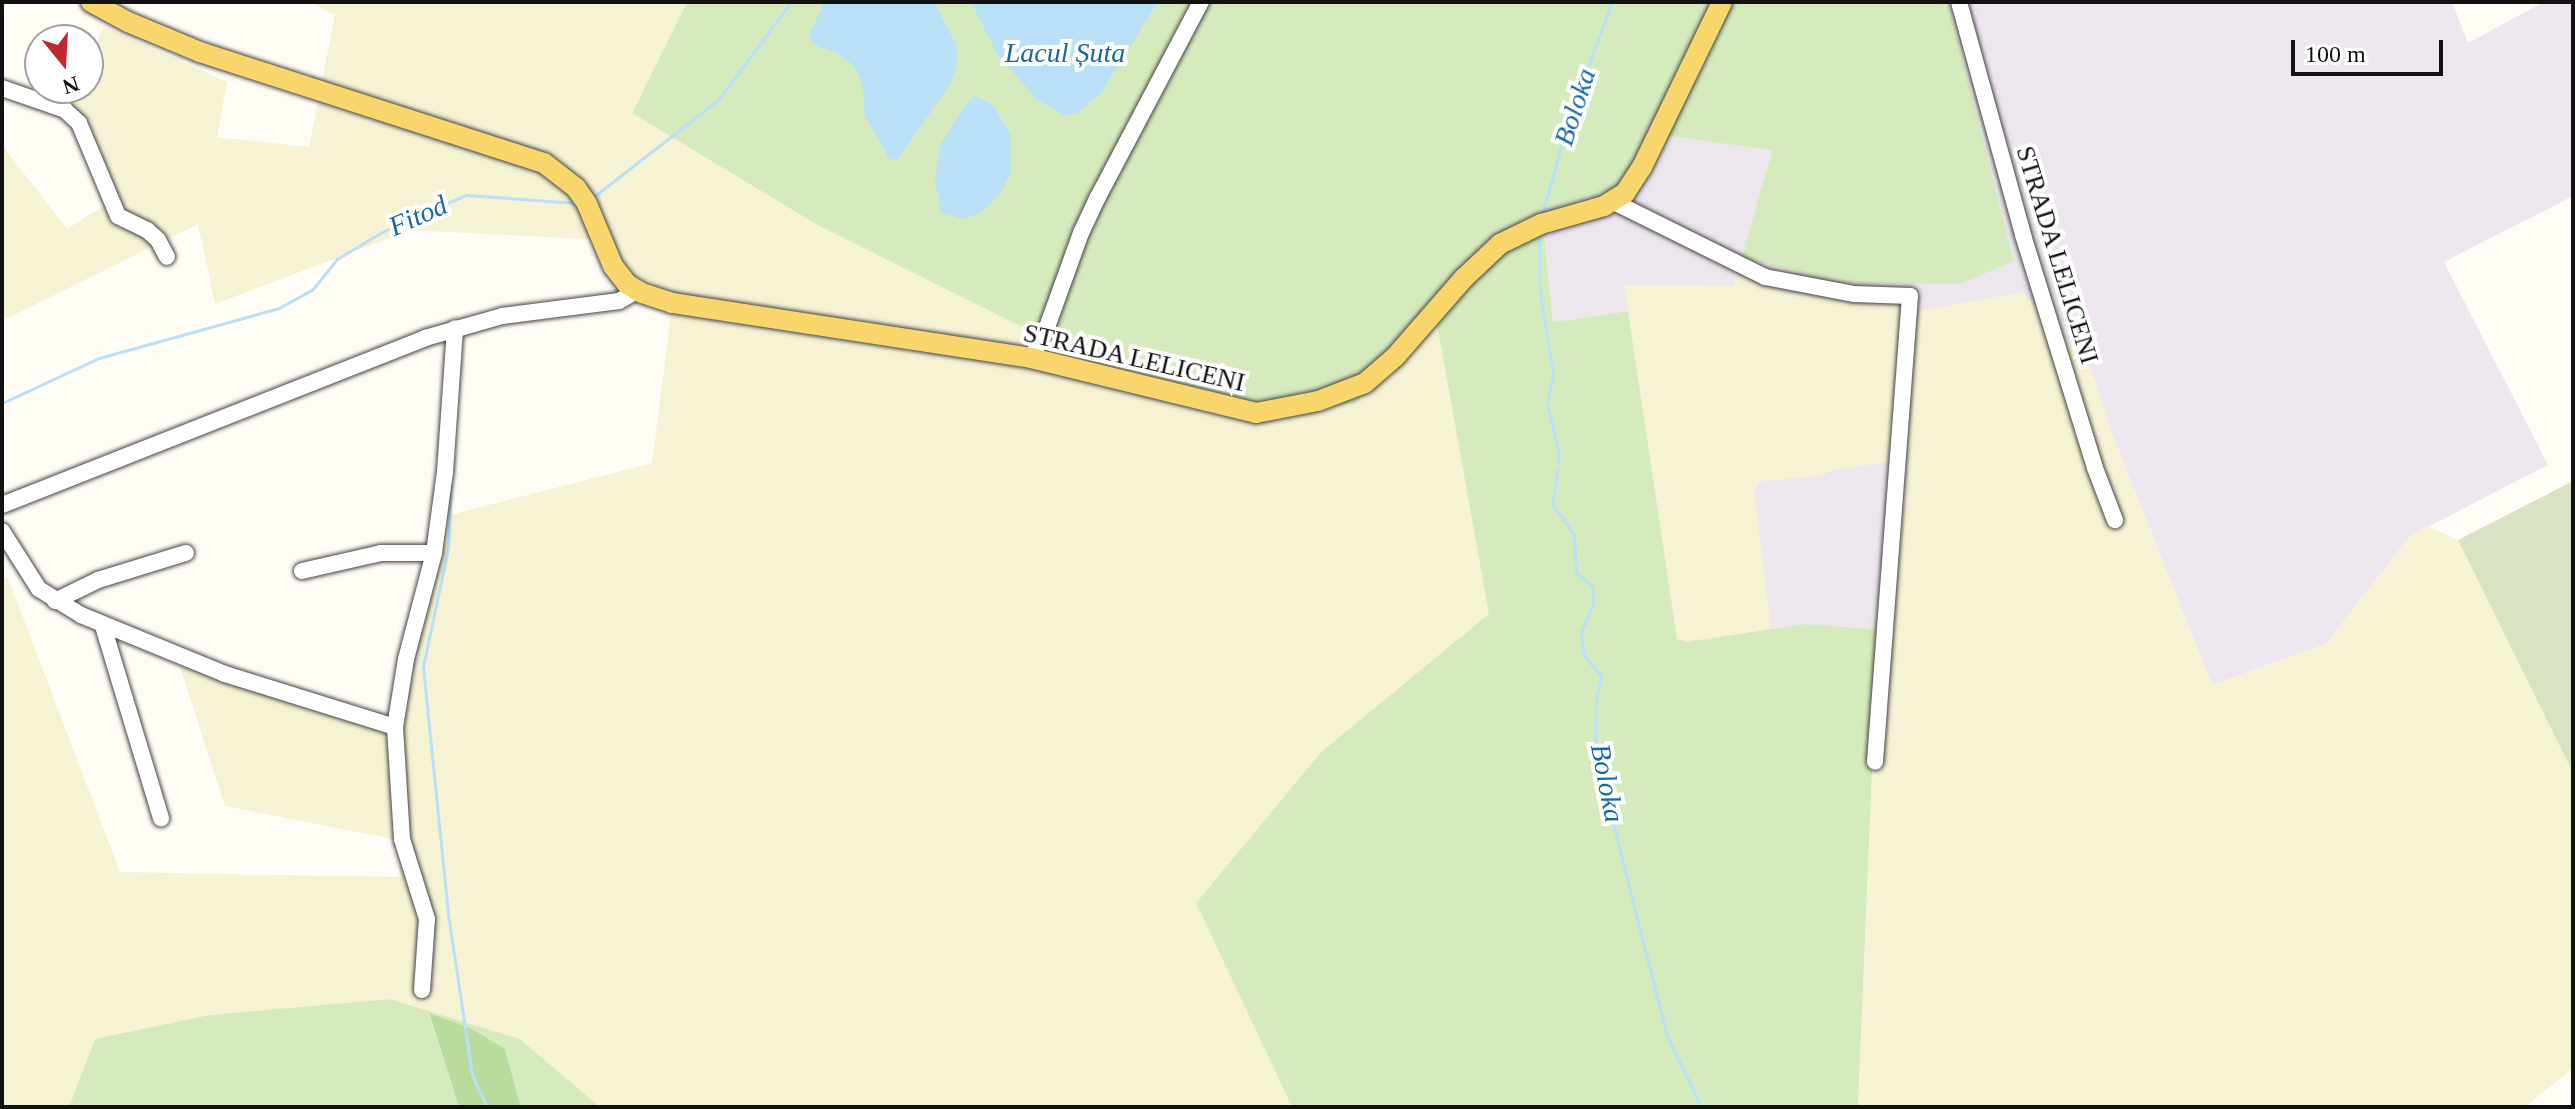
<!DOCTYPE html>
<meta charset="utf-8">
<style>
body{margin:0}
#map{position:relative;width:2575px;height:1109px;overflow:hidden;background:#fffdf5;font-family:Georgia,serif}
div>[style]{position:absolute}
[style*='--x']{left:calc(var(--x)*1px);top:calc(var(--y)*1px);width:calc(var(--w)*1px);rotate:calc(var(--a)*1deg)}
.industrial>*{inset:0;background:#eee6ef}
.farmland>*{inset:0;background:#f6f3d4}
.green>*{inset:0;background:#d5ebbd}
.forest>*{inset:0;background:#b9dc9c}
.cemetery>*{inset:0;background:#d9e3c4}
.water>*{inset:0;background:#b9e0f7}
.stream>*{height:3px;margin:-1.5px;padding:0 1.5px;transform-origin:1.5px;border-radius:1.5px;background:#b9e0f7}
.roads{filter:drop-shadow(0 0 2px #444) drop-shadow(0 0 2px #444)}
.minor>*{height:16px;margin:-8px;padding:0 8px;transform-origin:8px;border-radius:8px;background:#fff}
.major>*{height:20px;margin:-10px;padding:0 10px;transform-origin:10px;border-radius:10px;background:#f9d66b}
span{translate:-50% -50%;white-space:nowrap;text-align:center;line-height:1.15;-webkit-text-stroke:8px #fff;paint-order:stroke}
.street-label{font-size:26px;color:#111}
.water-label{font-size:28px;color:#1768a6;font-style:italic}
.frame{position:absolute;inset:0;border:4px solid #111;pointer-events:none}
.north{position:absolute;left:24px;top:24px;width:80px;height:80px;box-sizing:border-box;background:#fff;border:2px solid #a0a0a0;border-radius:50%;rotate:162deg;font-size:22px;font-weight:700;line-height:32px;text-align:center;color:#111}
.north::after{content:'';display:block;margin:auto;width:28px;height:36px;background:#c4262e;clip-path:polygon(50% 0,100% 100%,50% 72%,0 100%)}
.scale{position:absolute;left:2291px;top:40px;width:152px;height:36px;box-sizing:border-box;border:4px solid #111;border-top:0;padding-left:10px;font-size:24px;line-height:28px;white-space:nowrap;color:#111;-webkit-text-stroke:6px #fff;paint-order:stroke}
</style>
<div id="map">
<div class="industrial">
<i style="clip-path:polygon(1948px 2px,2452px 2px,2468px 43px,2544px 2px,2573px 2px,2573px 196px,2444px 262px,2548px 465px,2410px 536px,2326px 644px,2212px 685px,2112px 434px,2091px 369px,1878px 629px,1805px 624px,1687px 642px,1677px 640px,1627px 311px,1553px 322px,1542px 214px,1588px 197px,1629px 199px,1669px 136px,1772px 149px,1743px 258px,2014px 261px)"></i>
</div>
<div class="farmland">
<i style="clip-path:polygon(310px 2px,687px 2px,632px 113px,819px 226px,1165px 398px,1437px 324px,1490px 614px,1321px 752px,1196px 903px,1292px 1107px,600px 1107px,520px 1039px,390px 999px,209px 1015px,96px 1039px,69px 1107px,2px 1107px,2px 579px,8px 578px,120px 872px,400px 877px,398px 840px,225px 806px,180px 667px,400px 719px,450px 515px,652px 463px,674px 292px,630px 274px,603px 240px,411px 230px,215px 304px,198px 224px,2px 321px,2px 145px,67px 229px,116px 198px,68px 97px,73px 88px,88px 88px,88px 59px,104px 27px,227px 82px,217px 137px,309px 147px,335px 15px)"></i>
<i style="clip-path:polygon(1737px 275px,1790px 295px,1795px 292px,1852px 304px,1904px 304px,1889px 462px,1831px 470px,1822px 476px,1761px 481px,1754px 492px,1771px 630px,1686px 641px,1677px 640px,1624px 285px,1734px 286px)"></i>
<i style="clip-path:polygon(2023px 292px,2091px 368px,2112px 434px,2212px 685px,2326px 644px,2410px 536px,2428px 526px,2458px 540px,2573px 773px,2573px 1068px,2525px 1107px,1858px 1107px,1878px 629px,1919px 311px)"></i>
</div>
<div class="green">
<i style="clip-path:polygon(687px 2px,1948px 2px,2014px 261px,1960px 284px,1843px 283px,1742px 258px,1772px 150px,1669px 136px,1629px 199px,1588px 197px,1542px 214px,1553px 322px,1628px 311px,1677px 639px,1687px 642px,1805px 624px,1878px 629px,1858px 1107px,1292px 1107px,1196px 903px,1321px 752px,1489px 614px,1437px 324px,1354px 404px,1165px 398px,819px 226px,632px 113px)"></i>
<i style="clip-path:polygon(390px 999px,520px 1039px,600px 1107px,521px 1107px,505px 1049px,429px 1014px,459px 1107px,69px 1107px,95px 1039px,209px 1015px)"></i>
</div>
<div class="forest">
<i style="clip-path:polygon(429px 1013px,470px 1028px,505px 1049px,521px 1107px,459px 1107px)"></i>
</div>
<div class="cemetery">
<i style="clip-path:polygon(2573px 481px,2573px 773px,2458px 540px)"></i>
</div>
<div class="water">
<i style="clip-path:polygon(824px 2px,934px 2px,956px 44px,958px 61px,951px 83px,898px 159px,890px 160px,865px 116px,862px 82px,854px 66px,837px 53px,814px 45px,809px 36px)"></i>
<i style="clip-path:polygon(971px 2px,1158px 2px,1101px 93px,1077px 114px,1063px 115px,1036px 99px,996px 52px)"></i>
<i style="clip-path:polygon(975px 96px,993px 105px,1010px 134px,1011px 171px,1001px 193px,982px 212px,963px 219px,941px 213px,935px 181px,940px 145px,965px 105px)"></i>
</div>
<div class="stream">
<i style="--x:592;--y:198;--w:160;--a:-37.9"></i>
<i style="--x:718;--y:100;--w:122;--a:-53.3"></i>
<i style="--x:1542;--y:214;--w:106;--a:-74.1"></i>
<i style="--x:1571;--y:112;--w:117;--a:-69.6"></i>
<i style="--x:1539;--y:234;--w:59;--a:89"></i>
<i style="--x:1540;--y:293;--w:82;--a:80.9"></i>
<i style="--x:1553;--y:374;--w:30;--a:102"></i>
<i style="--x:1547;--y:403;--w:53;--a:77"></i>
<i style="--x:1559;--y:455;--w:8;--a:97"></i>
<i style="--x:2;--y:403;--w:107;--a:-24.9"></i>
<i style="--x:99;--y:358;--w:187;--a:-15.5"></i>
<i style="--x:279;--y:308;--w:38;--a:-29"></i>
<i style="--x:312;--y:290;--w:40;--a:-51"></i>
<i style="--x:337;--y:259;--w:52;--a:-31"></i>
<i style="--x:382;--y:232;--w:92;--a:-23.8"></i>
<i style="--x:466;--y:195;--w:111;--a:4.1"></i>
<i style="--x:1557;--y:470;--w:34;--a:98"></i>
<i style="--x:1552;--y:504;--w:37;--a:54"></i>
<i style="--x:1574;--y:534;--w:39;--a:87"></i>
<i style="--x:1576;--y:573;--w:21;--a:39"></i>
<i style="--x:1592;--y:586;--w:18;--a:87"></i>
<i style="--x:1593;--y:604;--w:30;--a:113"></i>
<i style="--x:1581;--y:632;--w:23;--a:83"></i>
<i style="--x:1584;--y:655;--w:27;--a:51"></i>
<i style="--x:1601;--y:676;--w:24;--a:102"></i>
<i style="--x:1596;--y:699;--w:53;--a:91.1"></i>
<i style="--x:1595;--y:752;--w:293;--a:75.8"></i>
<i style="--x:1667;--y:1036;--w:79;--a:64.4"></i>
<i style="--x:451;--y:484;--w:65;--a:92.6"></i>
<i style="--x:448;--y:549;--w:121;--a:102"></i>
<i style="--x:423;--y:667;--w:248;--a:84.2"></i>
<i style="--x:448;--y:914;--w:163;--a:81.5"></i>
<i style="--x:472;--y:1075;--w:35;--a:65"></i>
</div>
<div class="roads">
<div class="minor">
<i style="--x:1959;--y:2;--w:242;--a:74.6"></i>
<i style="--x:2023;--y:235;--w:244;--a:72.8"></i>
<i style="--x:2095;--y:468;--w:56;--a:69"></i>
<i style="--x:2;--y:88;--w:67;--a:19.2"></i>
<i style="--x:65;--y:110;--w:19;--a:43"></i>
<i style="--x:79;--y:123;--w:101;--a:67.2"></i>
<i style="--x:118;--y:216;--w:32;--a:26"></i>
<i style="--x:147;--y:230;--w:15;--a:42"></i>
<i style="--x:158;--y:240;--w:19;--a:62"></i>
<i style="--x:1614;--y:202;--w:169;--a:26.4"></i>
<i style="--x:1765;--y:277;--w:91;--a:10.8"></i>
<i style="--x:1854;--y:294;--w:56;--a:2"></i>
<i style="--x:1910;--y:296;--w:467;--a:94.3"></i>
<i style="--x:1031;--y:358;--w:32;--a:-62"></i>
<i style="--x:1046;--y:330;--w:103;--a:-70.2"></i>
<i style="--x:1081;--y:233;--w:40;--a:-65"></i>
<i style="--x:1098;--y:197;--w:221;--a:-62.2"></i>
<i style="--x:2;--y:505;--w:455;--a:-21.5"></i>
<i style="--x:425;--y:338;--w:80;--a:-15.9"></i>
<i style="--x:502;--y:316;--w:118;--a:-7.3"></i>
<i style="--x:619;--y:301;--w:20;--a:-30"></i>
<i style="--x:2;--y:531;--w:69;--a:57.5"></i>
<i style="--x:39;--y:589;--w:49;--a:31.8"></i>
<i style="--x:81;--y:615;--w:156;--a:22.3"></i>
<i style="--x:225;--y:674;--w:178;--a:17.3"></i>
<i style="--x:302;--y:571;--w:81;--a:-12.8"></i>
<i style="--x:381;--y:553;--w:53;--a:0"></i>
<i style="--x:55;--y:601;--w:48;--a:-26"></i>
<i style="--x:98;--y:580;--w:92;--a:-17.1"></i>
<i style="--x:103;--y:626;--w:201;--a:73.2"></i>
<i style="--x:422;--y:990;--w:71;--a:-86"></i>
<i style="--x:427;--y:919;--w:84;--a:-107.4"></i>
<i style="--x:402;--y:839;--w:112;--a:-93.6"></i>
<i style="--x:395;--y:727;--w:69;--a:-80.8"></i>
<i style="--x:406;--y:659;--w:110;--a:-75.2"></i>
<i style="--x:434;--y:553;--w:82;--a:-82.3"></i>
<i style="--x:445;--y:472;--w:144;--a:-86"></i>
</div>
<div class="major">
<i style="--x:91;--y:2;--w:42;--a:28.4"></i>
<i style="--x:128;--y:22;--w:78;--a:22.6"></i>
<i style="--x:200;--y:52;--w:361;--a:17.9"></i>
<i style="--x:544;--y:163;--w:41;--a:38"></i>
<i style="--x:576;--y:188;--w:19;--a:55"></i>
<i style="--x:587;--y:204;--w:67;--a:67.2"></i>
<i style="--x:613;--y:266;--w:23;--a:52"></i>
<i style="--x:627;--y:284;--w:17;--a:31"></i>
<i style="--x:642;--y:293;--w:32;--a:18"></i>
<i style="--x:672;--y:303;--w:363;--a:8.7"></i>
<i style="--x:1031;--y:358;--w:232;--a:13.7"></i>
<i style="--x:1256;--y:413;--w:63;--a:-11"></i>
<i style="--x:1318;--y:401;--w:50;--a:-21"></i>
<i style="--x:1365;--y:383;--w:40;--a:-41"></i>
<i style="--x:1395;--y:357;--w:105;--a:-48.9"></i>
<i style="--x:1464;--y:278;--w:50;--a:-43.4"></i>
<i style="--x:1500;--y:244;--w:46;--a:-26"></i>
<i style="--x:1541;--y:224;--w:66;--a:-15.9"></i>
<i style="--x:1604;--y:206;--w:25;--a:-32"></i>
<i style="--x:1625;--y:193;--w:31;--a:-57"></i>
<i style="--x:1642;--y:167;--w:183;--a:-64.1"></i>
</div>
</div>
<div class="street-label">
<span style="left:2057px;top:255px;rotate:73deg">STRADA LELICENI</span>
<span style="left:1134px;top:358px;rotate:13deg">STRADA LELICENI</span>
</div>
<div class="water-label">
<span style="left:1065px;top:53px">Lacul Șuta</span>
<span style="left:1575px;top:107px;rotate:-72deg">Boloka</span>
<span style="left:418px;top:216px;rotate:-24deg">Fitod</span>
<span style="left:1607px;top:783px;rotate:79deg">Boloka</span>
</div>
<div class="frame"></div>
<div class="north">N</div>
<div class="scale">100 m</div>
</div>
